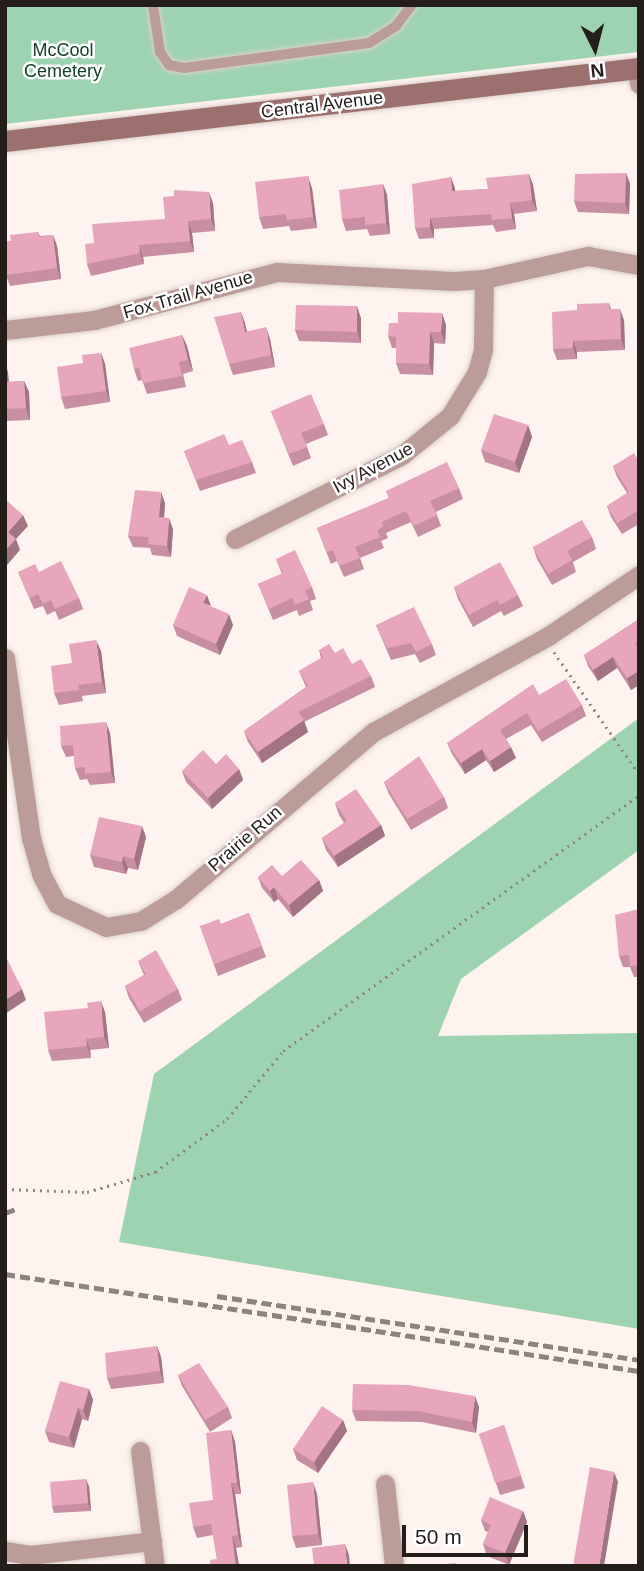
<!DOCTYPE html>
<style>
body{margin:0}
#map{position:relative;width:644px;height:1571px;overflow:hidden;background:#fef3ee;font-family:Arial,sans-serif}
div>[style]{position:absolute}
[style*='--x']{left:calc(var(--x)*1px);top:calc(var(--y)*1px);width:calc(var(--w)*1px);rotate:calc(var(--a)*1deg)}
.green>*{inset:0;background:#9ed3b1}
.path>*{height:2.5px;margin-top:-1.25px;transform-origin:0;background:repeating-linear-gradient(90deg,#8e8581 0 2px,transparent 0 7px)}
.roads{filter:drop-shadow(0 0 2px #dbd1cc) drop-shadow(0 0 2px #dbd1cc)}
.lane>*{height:10px;margin:-5px;padding:0 5px;transform-origin:5px;border-radius:5px;background:#bb9c99}
.street>*{height:19px;margin:-9.5px;padding:0 9.5px;transform-origin:9.5px;border-radius:9.5px;background:#bb9c99}
.secondary>*{height:21px;margin:-10.5px;padding:0 10.5px;transform-origin:10.5px;border-radius:10.5px;background:#9c706e}
.rail>*{height:5px;margin-top:-2.5px;transform-origin:0;background:repeating-linear-gradient(90deg,#8d8480 0 10px,transparent 0 15px)}
.wall>*{inset:0;background:#c88fa3}
.shaded-wall>*{inset:0;background:#a27484}
.building>*{inset:0;background:#e8a6bd}
span{translate:-50% -50%;white-space:nowrap;text-align:center;line-height:1.15;-webkit-text-stroke:5px #fff;paint-order:stroke}
.park-label{font-size:18px;color:#14432a}
.street-label{font-size:18px;color:#241e1b}
.frame{position:absolute;inset:0;border:7px solid #241e1b;pointer-events:none}
.north{position:absolute;left:560px;top:14px;width:70px;height:70px;-webkit-text-stroke:5px #fff;paint-order:stroke;rotate:174deg;font-size:19px;font-weight:700;line-height:28px;text-align:center;color:#241e1b}
.north::after{content:'';display:block;margin:auto;width:24px;height:32px;background:#241e1b;clip-path:polygon(50% 0,100% 100%,50% 72%,0 100%)}
.scale{position:absolute;left:402px;top:1525px;width:126px;height:32px;box-sizing:border-box;border:4px solid #241e1b;border-top:0;padding-left:9px;font-size:21px;line-height:24px;white-space:nowrap;color:#241e1b;-webkit-text-stroke:5px #fff;paint-order:stroke}
</style>
<div id="map">
<div class="green">
<i style="clip-path:polygon(5px 5px,639px 5px,639px 52px,5px 124px)"></i>
<i style="clip-path:polygon(639px 718px,639px 850px,461px 979px,438px 1036px,639px 1033px,639px 1329px,119px 1242px,154px 1074px)"></i>
</div>
<div class="path">
<i style="--x:554;--y:652;--w:149;--a:55.1"></i>
<i style="--x:5;--y:1189;--w:82;--a:2.1"></i>
<i style="--x:87;--y:1192;--w:71;--a:-16.4"></i>
<i style="--x:155;--y:1172;--w:89;--a:-36.4"></i>
<i style="--x:227;--y:1119;--w:88;--a:-50.5"></i>
<i style="--x:283;--y:1051;--w:438;--a:-35.7"></i>
</div>
<div class="roads">
<div class="lane">
<i style="--x:153;--y:5;--w:48;--a:81.5"></i>
<i style="--x:160;--y:52;--w:16;--a:55"></i>
<i style="--x:169;--y:65;--w:15;--a:11"></i>
<i style="--x:184;--y:68;--w:187;--a:-7.7"></i>
<i style="--x:369;--y:43;--w:32;--a:-32"></i>
<i style="--x:396;--y:26;--w:26;--a:-53"></i>
</div>
<div class="street">
<i style="--x:637;--y:69;--w:15;--a:82"></i>
<i style="--x:5;--y:330;--w:90;--a:-6.4"></i>
<i style="--x:94;--y:320;--w:189;--a:-14.7"></i>
<i style="--x:277;--y:272;--w:177;--a:2.9"></i>
<i style="--x:454;--y:281;--w:30;--a:-4"></i>
<i style="--x:484;--y:279;--w:107;--a:-12.5"></i>
<i style="--x:588;--y:256;--w:52;--a:10"></i>
<i style="--x:235;--y:539;--w:187;--a:-26.7"></i>
<i style="--x:402;--y:455;--w:62;--a:-39.1"></i>
<i style="--x:450;--y:416;--w:52;--a:-58.5"></i>
<i style="--x:477;--y:372;--w:24;--a:-75"></i>
<i style="--x:483;--y:349;--w:70;--a:-89.2"></i>
<i style="--x:5;--y:658;--w:182;--a:81.8"></i>
<i style="--x:31;--y:838;--w:37;--a:74"></i>
<i style="--x:41;--y:874;--w:34;--a:62"></i>
<i style="--x:57;--y:904;--w:54;--a:25.1"></i>
<i style="--x:106;--y:927;--w:36;--a:-10"></i>
<i style="--x:141;--y:921;--w:40;--a:-32"></i>
<i style="--x:175;--y:900;--w:260;--a:-40.3"></i>
<i style="--x:373;--y:732;--w:200;--a:-28.7"></i>
<i style="--x:548;--y:636;--w:110;--a:-33.8"></i>
<i style="--x:140;--y:1451;--w:116;--a:82.6"></i>
<i style="--x:385;--y:1484;--w:82;--a:83.7"></i>
<i style="--x:5;--y:1551;--w:25;--a:9"></i>
<i style="--x:30;--y:1555;--w:123;--a:-6.5"></i>
</div>
<div class="secondary">
<i style="--x:5;--y:141;--w:638;--a:-6.57"></i>
</div>
</div>
<div class="rail">
<i style="--x:5;--y:1213;--w:12;--a:-20"></i>
<i style="--x:5;--y:1274;--w:641;--a:8.7"></i>
<i style="--x:217;--y:1296;--w:427;--a:8.6"></i>
</div>
<div class="wall">
<i style="clip-path:polygon(626px 173px,630px 184px,629px 214px,578px 212px,574px 201px)"></i>
<i style="clip-path:polygon(529px 174px,533px 185px,537px 211px,514px 214px,516px 229px,496px 232px,493px 225px,434px 229px,434px 238px,419px 239px,415px 228px,451px 177px,455px 191px,488px 189px)"></i>
<i style="clip-path:polygon(383px 184px,387px 195px,390px 234px,370px 236px,367px 229px,346px 231px,342px 219px)"></i>
<i style="clip-path:polygon(312px 188px,317px 228px,291px 231px,289px 226px,263px 229px,259px 217px)"></i>
<i style="clip-path:polygon(213px 203px,215px 231px,192px 233px,194px 252px,143px 257px,144px 264px,91px 276px,87px 264px,94px 243px)"></i>
<i style="clip-path:polygon(38px 232px,40px 236px,53px 235px,57px 246px,61px 279px,10px 286px,6px 275px,11px 241px)"></i>
<i style="clip-path:polygon(609px 303px,611px 309px,624px 320px,625px 350px,577px 352px,577px 359px,557px 360px,553px 349px,577px 310px)"></i>
<i style="clip-path:polygon(241px 312px,247px 331px,270px 339px,275px 367px,233px 375px,229px 364px)"></i>
<i style="clip-path:polygon(361px 318px,361px 343px,299px 341px,295px 330px)"></i>
<i style="clip-path:polygon(446px 325px,445px 344px,434px 343px,433px 375px,400px 374px,396px 363px,396px 348px,392px 348px,388px 336px)"></i>
<i style="clip-path:polygon(182px 335px,187px 346px,193px 371px,183px 374px,186px 387px,147px 394px,142px 380px,138px 381px,134px 369px)"></i>
<i style="clip-path:polygon(101px 353px,105px 364px,110px 402px,65px 409px,61px 397px,83px 363px)"></i>
<i style="clip-path:polygon(5px 364px,8px 372px,9px 382px,24px 381px,29px 392px,30px 420px,5px 421px)"></i>
<i style="clip-path:polygon(271px 411px,324px 424px,328px 435px,306px 444px,311px 458px,293px 466px)"></i>
<i style="clip-path:polygon(528px 425px,532px 437px,519px 473px,485px 462px,481px 450px)"></i>
<i style="clip-path:polygon(229px 445px,252px 462px,256px 473px,200px 491px,184px 451px)"></i>
<i style="clip-path:polygon(639px 462px,639px 524px,622px 534px,611px 517px,607px 506px,627px 493px,617px 477px,613px 466px)"></i>
<i style="clip-path:polygon(459px 488px,463px 499px,436px 512px,441px 526px,418px 537px,411px 522px,386px 533px,388px 538px,381px 541px,384px 548px,360px 558px,364px 569px,344px 577px,337px 561px,331px 564px,317px 528px,389px 498px,386px 491px)"></i>
<i style="clip-path:polygon(165px 503px,164px 518px,173px 529px,171px 557px,152px 555px,150px 548px,133px 547px,128px 536px)"></i>
<i style="clip-path:polygon(592px 537px,596px 549px,573px 562px,576px 572px,552px 585px,537px 559px,533px 547px)"></i>
<i style="clip-path:polygon(276px 559px,312px 587px,316px 599px,310px 601px,313px 610px,299px 616px,297px 610px,273px 620px,258px 584px,282px 574px)"></i>
<i style="clip-path:polygon(18px 572px,39px 572px,79px 598px,83px 609px,59px 620px,55px 611px,47px 615px,43px 606px,34px 609px)"></i>
<i style="clip-path:polygon(454px 587px,518px 595px,523px 606px,504px 616px,501px 611px,473px 627px,458px 599px)"></i>
<i style="clip-path:polygon(639px 619px,639px 685px,631px 690px,617px 668px,598px 681px,588px 666px,584px 655px)"></i>
<i style="clip-path:polygon(173px 625px,233px 625px,220px 655px,177px 636px)"></i>
<i style="clip-path:polygon(376px 625px,432px 644px,436px 655px,420px 663px,415px 654px,391px 660px)"></i>
<i style="clip-path:polygon(319px 650px,335px 653px,371px 676px,375px 687px,304px 722px,308px 732px,262px 763px,248px 742px,244px 731px,306px 687px,299px 671px,321px 658px)"></i>
<i style="clip-path:polygon(101px 651px,106px 693px,82px 696px,83px 701px,59px 705px,54px 693px,72px 663px)"></i>
<i style="clip-path:polygon(539px 695px,582px 705px,586px 716px,542px 742px,531px 725px,506px 739px,516px 758px,494px 772px,486px 760px,465px 774px,452px 754px,447px 743px)"></i>
<i style="clip-path:polygon(110px 733px,115px 783px,90px 785px,87px 779px,80px 780px,75px 768px,74px 756px,66px 757px,61px 746px)"></i>
<i style="clip-path:polygon(216px 764px,239px 769px,243px 780px,212px 809px,186px 782px,182px 771px)"></i>
<i style="clip-path:polygon(384px 782px,444px 797px,448px 808px,411px 830px,389px 794px)"></i>
<i style="clip-path:polygon(335px 803px,381px 825px,385px 836px,338px 867px,326px 850px,322px 838px,344px 823px,339px 815px)"></i>
<i style="clip-path:polygon(146px 837px,138px 870px,128px 868px,126px 874px,94px 867px,90px 855px)"></i>
<i style="clip-path:polygon(282px 876px,319px 880px,323px 891px,293px 917px,278px 899px,274px 902px,262px 888px,258px 877px)"></i>
<i style="clip-path:polygon(639px 909px,639px 977px,634px 977px,630px 967px,623px 967px,619px 956px)"></i>
<i style="clip-path:polygon(249px 913px,266px 957px,218px 976px,200px 926px,221px 924px)"></i>
<i style="clip-path:polygon(138px 961px,178px 989px,182px 1000px,144px 1023px,129px 998px,125px 986px,144px 975px)"></i>
<i style="clip-path:polygon(105px 1012px,109px 1048px,90px 1050px,91px 1058px,52px 1061px,48px 1050px)"></i>
<i style="clip-path:polygon(157px 1346px,161px 1357px,164px 1383px,111px 1389px,107px 1378px)"></i>
<i style="clip-path:polygon(178px 1375px,228px 1407px,232px 1418px,210px 1432px,182px 1386px)"></i>
<i style="clip-path:polygon(89px 1389px,93px 1400px,88px 1421px,82px 1419px,74px 1448px,49px 1442px,45px 1431px)"></i>
<i style="clip-path:polygon(479px 1407px,476px 1433px,422px 1422px,356px 1421px,352px 1410px)"></i>
<i style="clip-path:polygon(343px 1420px,347px 1431px,318px 1473px,297px 1460px,293px 1449px)"></i>
<i style="clip-path:polygon(504px 1425px,525px 1488px,500px 1495px,479px 1434px)"></i>
<i style="clip-path:polygon(231px 1430px,235px 1442px,241px 1494px,235px 1494px,242px 1547px,236px 1548px,239px 1566px,211px 1566px,217px 1559px,213px 1535px,197px 1538px,193px 1527px,213px 1500px)"></i>
<i style="clip-path:polygon(89px 1486px,91px 1511px,54px 1513px,52px 1506px)"></i>
<i style="clip-path:polygon(317px 1494px,322px 1545px,296px 1548px,292px 1536px)"></i>
<i style="clip-path:polygon(523px 1511px,527px 1522px,509px 1565px,487px 1556px,483px 1544px,488px 1532px,485px 1531px,481px 1520px)"></i>
</div>
<div class="shaded-wall">
<i style="clip-path:polygon(626px 173px,630px 184px,629px 214px,625px 203px)"></i>
<i style="clip-path:polygon(529px 174px,533px 185px,537px 211px,532px 200px)"></i>
<i style="clip-path:polygon(308px 176px,312px 188px,317px 228px,313px 217px)"></i>
<i style="clip-path:polygon(451px 177px,455px 188px,456px 202px,452px 191px)"></i>
<i style="clip-path:polygon(383px 184px,387px 195px,390px 234px,386px 223px)"></i>
<i style="clip-path:polygon(209px 192px,213px 203px,215px 231px,211px 219px)"></i>
<i style="clip-path:polygon(510px 203px,514px 214px,516px 229px,512px 218px)"></i>
<i style="clip-path:polygon(430px 218px,434px 229px,434px 238px,430px 227px)"></i>
<i style="clip-path:polygon(188px 221px,192px 233px,194px 252px,190px 241px)"></i>
<i style="clip-path:polygon(53px 235px,57px 246px,61px 279px,57px 268px)"></i>
<i style="clip-path:polygon(139px 245px,143px 257px,144px 264px,140px 253px)"></i>
<i style="clip-path:polygon(357px 306px,361px 318px,361px 343px,357px 332px)"></i>
<i style="clip-path:polygon(620px 309px,624px 320px,625px 350px,621px 339px)"></i>
<i style="clip-path:polygon(241px 312px,245px 323px,249px 343px,245px 332px)"></i>
<i style="clip-path:polygon(442px 313px,446px 325px,445px 344px,441px 332px)"></i>
<i style="clip-path:polygon(266px 327px,270px 339px,275px 367px,271px 355px)"></i>
<i style="clip-path:polygon(430px 332px,434px 343px,433px 375px,429px 364px)"></i>
<i style="clip-path:polygon(182px 335px,187px 346px,193px 371px,188px 360px)"></i>
<i style="clip-path:polygon(573px 341px,577px 352px,577px 359px,573px 348px)"></i>
<i style="clip-path:polygon(101px 353px,105px 364px,110px 402px,106px 391px)"></i>
<i style="clip-path:polygon(5px 364px,8px 372px,9px 393px,5px 382px)"></i>
<i style="clip-path:polygon(24px 381px,29px 392px,30px 420px,26px 408px)"></i>
<i style="clip-path:polygon(528px 425px,532px 437px,519px 473px,515px 462px)"></i>
<i style="clip-path:polygon(161px 492px,165px 503px,163px 529px,159px 517px)"></i>
<i style="clip-path:polygon(23px 515px,28px 526px,16px 539px,20px 550px,7px 565px,5px 560px,5px 551px,8px 532px)"></i>
<i style="clip-path:polygon(169px 518px,173px 529px,171px 557px,167px 546px)"></i>
<i style="clip-path:polygon(207px 595px,211px 606px,203px 603px)"></i>
<i style="clip-path:polygon(229px 614px,233px 625px,220px 655px,216px 644px)"></i>
<i style="clip-path:polygon(96px 640px,101px 651px,106px 693px,102px 682px)"></i>
<i style="clip-path:polygon(613px 657px,617px 668px,598px 681px,593px 670px)"></i>
<i style="clip-path:polygon(639px 671px,639px 685px,631px 690px,627px 678px)"></i>
<i style="clip-path:polygon(304px 720px,308px 732px,262px 763px,258px 752px)"></i>
<i style="clip-path:polygon(106px 722px,110px 733px,115px 783px,111px 772px)"></i>
<i style="clip-path:polygon(511px 747px,516px 758px,494px 772px,490px 761px)"></i>
<i style="clip-path:polygon(482px 749px,486px 760px,465px 774px,461px 763px)"></i>
<i style="clip-path:polygon(239px 769px,243px 780px,212px 809px,208px 798px)"></i>
<i style="clip-path:polygon(381px 825px,385px 836px,338px 867px,334px 856px)"></i>
<i style="clip-path:polygon(142px 826px,146px 837px,138px 870px,134px 859px)"></i>
<i style="clip-path:polygon(123px 856px,128px 868px,126px 874px,122px 862px)"></i>
<i style="clip-path:polygon(319px 880px,323px 891px,293px 917px,289px 905px)"></i>
<i style="clip-path:polygon(274px 887px,278px 899px,274px 902px,270px 891px)"></i>
<i style="clip-path:polygon(22px 989px,26px 1000px,5px 1014px,5px 1000px)"></i>
<i style="clip-path:polygon(101px 1001px,105px 1012px,109px 1048px,104px 1037px)"></i>
<i style="clip-path:polygon(86px 1039px,90px 1050px,91px 1058px,87px 1046px)"></i>
<i style="clip-path:polygon(157px 1346px,161px 1357px,164px 1383px,160px 1371px)"></i>
<i style="clip-path:polygon(89px 1389px,93px 1400px,88px 1421px,83px 1410px)"></i>
<i style="clip-path:polygon(475px 1396px,479px 1407px,476px 1433px,472px 1422px)"></i>
<i style="clip-path:polygon(78px 1408px,82px 1419px,74px 1448px,69px 1437px)"></i>
<i style="clip-path:polygon(343px 1420px,347px 1431px,318px 1473px,314px 1462px)"></i>
<i style="clip-path:polygon(231px 1430px,235px 1442px,241px 1494px,237px 1483px)"></i>
<i style="clip-path:polygon(614px 1472px,618px 1482px,604px 1566px,599px 1566px)"></i>
<i style="clip-path:polygon(86px 1479px,89px 1486px,91px 1511px,88px 1503px)"></i>
<i style="clip-path:polygon(313px 1482px,317px 1494px,322px 1545px,318px 1534px)"></i>
<i style="clip-path:polygon(231px 1483px,235px 1494px,242px 1547px,238px 1535px)"></i>
<i style="clip-path:polygon(523px 1511px,527px 1522px,509px 1565px,505px 1553px)"></i>
<i style="clip-path:polygon(232px 1536px,236px 1548px,239px 1566px,236px 1566px)"></i>
<i style="clip-path:polygon(345px 1544px,349px 1555px,350px 1566px,347px 1566px)"></i>
</div>
<div class="building">
<i style="clip-path:polygon(626px 173px,625px 203px,574px 201px,575px 174px)"></i>
<i style="clip-path:polygon(529px 174px,532px 200px,510px 203px,512px 218px,492px 220px,491px 214px,430px 218px,430px 227px,415px 228px,412px 184px,451px 177px,452px 191px,488px 189px,486px 178px)"></i>
<i style="clip-path:polygon(308px 176px,313px 217px,287px 220px,286px 214px,259px 217px,255px 182px)"></i>
<i style="clip-path:polygon(383px 184px,386px 223px,365px 225px,365px 217px,342px 219px,339px 190px)"></i>
<i style="clip-path:polygon(174px 190px,209px 192px,211px 219px,188px 221px,190px 241px,139px 245px,140px 253px,87px 264px,85px 244px,94px 243px,92px 224px,165px 219px,163px 197px,174px 196px)"></i>
<i style="clip-path:polygon(38px 232px,39px 237px,53px 235px,57px 268px,6px 275px,5px 241px,11px 241px,10px 235px)"></i>
<i style="clip-path:polygon(609px 303px,609px 309px,620px 309px,621px 339px,573px 341px,573px 348px,553px 349px,552px 312px,577px 310px,577px 304px)"></i>
<i style="clip-path:polygon(296px 305px,357px 306px,357px 332px,295px 330px)"></i>
<i style="clip-path:polygon(241px 312px,245px 332px,266px 327px,271px 355px,229px 364px,214px 317px)"></i>
<i style="clip-path:polygon(398px 312px,442px 313px,441px 332px,430px 332px,429px 364px,396px 363px,396px 337px,388px 336px,389px 323px,398px 323px)"></i>
<i style="clip-path:polygon(182px 335px,188px 360px,179px 362px,182px 376px,143px 383px,139px 368px,134px 369px,129px 348px)"></i>
<i style="clip-path:polygon(101px 353px,106px 391px,61px 397px,57px 367px,83px 363px,82px 355px)"></i>
<i style="clip-path:polygon(24px 381px,26px 408px,5px 409px,5px 382px)"></i>
<i style="clip-path:polygon(311px 394px,324px 424px,301px 433px,307px 447px,289px 454px,271px 411px)"></i>
<i style="clip-path:polygon(494px 414px,528px 425px,515px 462px,481px 450px)"></i>
<i style="clip-path:polygon(224px 434px,229px 445px,242px 440px,252px 462px,196px 480px,184px 451px)"></i>
<i style="clip-path:polygon(634px 453px,639px 462px,639px 510px,617px 523px,607px 506px,629px 492px,613px 466px)"></i>
<i style="clip-path:polygon(447px 462px,459px 488px,430px 501px,437px 515px,414px 526px,406px 511px,382px 522px,383px 527px,377px 530px,380px 537px,355px 547px,360px 558px,339px 566px,333px 550px,327px 552px,317px 528px,389px 498px,386px 491px)"></i>
<i style="clip-path:polygon(135px 490px,161px 492px,159px 517px,169px 518px,167px 546px,148px 544px,149px 537px,128px 536px)"></i>
<i style="clip-path:polygon(5px 499px,23px 515px,8px 532px,16px 539px,5px 551px)"></i>
<i style="clip-path:polygon(582px 520px,592px 537px,567px 551px,572px 560px,548px 574px,533px 547px)"></i>
<i style="clip-path:polygon(295px 550px,312px 587px,305px 591px,309px 599px,295px 605px,292px 598px,269px 609px,258px 584px,283px 573px,276px 559px)"></i>
<i style="clip-path:polygon(61px 561px,79px 598px,55px 609px,51px 600px,43px 604px,38px 594px,30px 598px,18px 572px,35px 564px,39px 572px)"></i>
<i style="clip-path:polygon(500px 562px,518px 595px,500px 605px,497px 600px,469px 615px,454px 587px)"></i>
<i style="clip-path:polygon(189px 587px,207px 595px,203px 603px,229px 614px,216px 644px,173px 625px)"></i>
<i style="clip-path:polygon(414px 607px,432px 644px,416px 652px,411px 643px,387px 648px,376px 625px)"></i>
<i style="clip-path:polygon(639px 619px,639px 641px,635px 643px,639px 650px,639px 671px,627px 678px,613px 657px,593px 670px,584px 655px)"></i>
<i style="clip-path:polygon(96px 640px,102px 682px,78px 685px,79px 690px,54px 693px,51px 666px,72px 663px,69px 644px)"></i>
<i style="clip-path:polygon(329px 644px,335px 653px,343px 648px,352px 664px,361px 659px,371px 676px,298px 712px,304px 720px,258px 752px,244px 731px,308px 686px,299px 671px,323px 657px,319px 650px)"></i>
<i style="clip-path:polygon(566px 679px,582px 705px,538px 731px,527px 713px,500px 730px,511px 747px,490px 761px,482px 749px,461px 763px,447px 743px,533px 684px,539px 695px)"></i>
<i style="clip-path:polygon(106px 722px,111px 772px,85px 774px,85px 767px,75px 768px,73px 745px,61px 746px,60px 726px)"></i>
<i style="clip-path:polygon(203px 750px,216px 764px,226px 754px,239px 769px,208px 798px,182px 771px)"></i>
<i style="clip-path:polygon(419px 756px,444px 797px,407px 819px,384px 782px)"></i>
<i style="clip-path:polygon(356px 789px,381px 825px,334px 856px,322px 838px,347px 821px,335px 803px)"></i>
<i style="clip-path:polygon(99px 817px,142px 826px,134px 859px,123px 856px,122px 862px,90px 855px)"></i>
<i style="clip-path:polygon(301px 860px,319px 880px,289px 905px,274px 887px,270px 891px,258px 877px,272px 865px,282px 876px)"></i>
<i style="clip-path:polygon(639px 909px,639px 965px,630px 966px,629px 955px,619px 956px,615px 915px)"></i>
<i style="clip-path:polygon(249px 913px,262px 946px,214px 964px,200px 926px,219px 919px,221px 924px)"></i>
<i style="clip-path:polygon(156px 950px,178px 989px,140px 1011px,125px 986px,146px 974px,138px 961px)"></i>
<i style="clip-path:polygon(5px 955px,22px 989px,5px 1000px)"></i>
<i style="clip-path:polygon(101px 1001px,104px 1037px,86px 1039px,87px 1046px,48px 1050px,44px 1012px,88px 1008px,87px 1003px)"></i>
<i style="clip-path:polygon(157px 1346px,160px 1371px,107px 1378px,105px 1353px)"></i>
<i style="clip-path:polygon(199px 1363px,228px 1407px,205px 1420px,178px 1375px)"></i>
<i style="clip-path:polygon(60px 1381px,89px 1389px,83px 1410px,78px 1408px,69px 1437px,45px 1431px)"></i>
<i style="clip-path:polygon(353px 1384px,408px 1385px,475px 1396px,472px 1422px,418px 1411px,352px 1410px)"></i>
<i style="clip-path:polygon(322px 1406px,343px 1420px,314px 1462px,293px 1449px)"></i>
<i style="clip-path:polygon(504px 1425px,521px 1476px,495px 1483px,479px 1434px)"></i>
<i style="clip-path:polygon(231px 1430px,237px 1483px,231px 1483px,238px 1535px,232px 1536px,236px 1566px,211px 1566px,210px 1560px,217px 1559px,211px 1524px,193px 1527px,189px 1503px,213px 1500px,206px 1433px)"></i>
<i style="clip-path:polygon(590px 1467px,614px 1472px,599px 1566px,573px 1566px)"></i>
<i style="clip-path:polygon(86px 1479px,88px 1503px,52px 1506px,50px 1482px)"></i>
<i style="clip-path:polygon(313px 1482px,318px 1534px,292px 1536px,287px 1485px)"></i>
<i style="clip-path:polygon(490px 1497px,523px 1511px,505px 1553px,483px 1544px,491px 1525px,481px 1520px)"></i>
<i style="clip-path:polygon(345px 1544px,347px 1566px,314px 1566px,312px 1548px)"></i>
<i style="clip-path:polygon(456px 1563px,457px 1566px,432px 1565px)"></i>
</div>
<div class="park-label">
<span style="left:63px;top:61px">McCool<br>Cemetery</span>
</div>
<div class="street-label">
<span style="left:322px;top:105px;rotate:-7deg">Central Avenue</span>
<span style="left:188px;top:295px;rotate:-16deg">Fox Trail Avenue</span>
<span style="left:373px;top:468px;rotate:-28deg">Ivy Avenue</span>
<span style="left:245px;top:839px;rotate:-41deg">Prairie Run</span>
</div>
<div class="frame"></div>
<div class="north">N</div>
<div class="scale">50 m</div>
</div>
